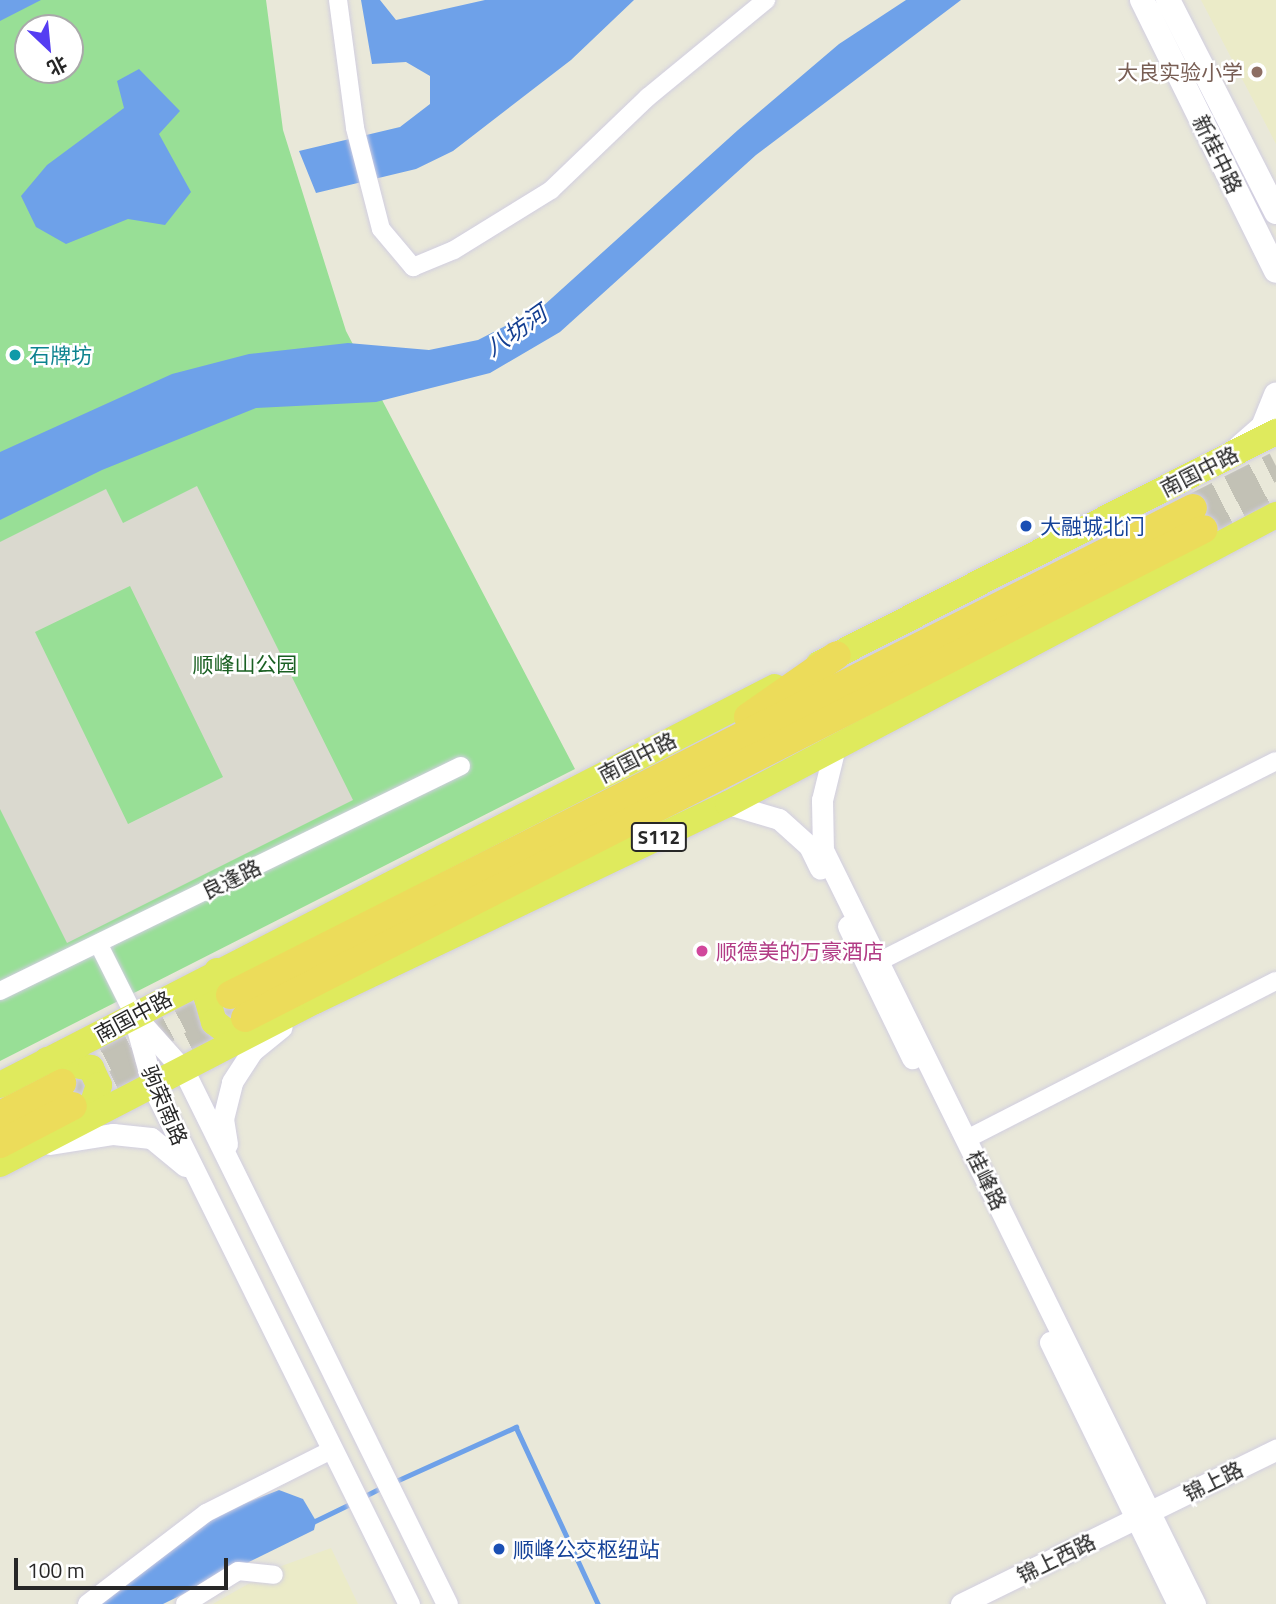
<!DOCTYPE html>
<meta charset="utf-8">
<style>
body{margin:0}
#map{position:relative;width:1276px;height:1604px;overflow:hidden;background:#e9e8d9;font-family:"Titillium Web","Noto Sans SC",sans-serif}
div>[style]{position:absolute}
[style*='--x']{left:calc(var(--x)*1px);top:calc(var(--y)*1px);width:calc(var(--w)*1px);rotate:calc(var(--a)*1deg)}
.education>*{inset:0;background:#ebebc8}
.green>*{inset:0;background:#98df96}
.plaza>*{inset:0;background:#dad9cf}
.water>*{inset:0;background:#6ea1e9}
.stream>*{height:4.5px;margin:-2.25px;padding:0 2.25px;transform-origin:2.25px;border-radius:2.25px;background:#6ea1e9}
.trunk-tunnel>*{height:28px;margin-top:-14px;transform-origin:0;background:repeating-linear-gradient(90deg,#c2c1b5 0 28px,transparent 0 42px)}
.roads{filter:drop-shadow(0 0 2px #d1cee0) drop-shadow(0 0 2px #d1cee0)}
.minor>*{height:18px;margin:-9px;padding:0 9px;transform-origin:9px;border-radius:9px;background:#fff}
.tertiary>*{height:21px;margin:-10.5px;padding:0 10.5px;transform-origin:10.5px;border-radius:10.5px;background:#fff}
.secondary>*{height:24px;margin:-12px;padding:0 12px;transform-origin:12px;border-radius:12px;background:#fff}
.primary>*{height:26px;margin:-13px;padding:0 13px;transform-origin:13px;border-radius:13px;background:#dfea5d}
.trunk>*{height:28px;margin:-14px;padding:0 14px;transform-origin:14px;border-radius:14px;background:#ecdc5a}
.dots>*{width:19px;height:19px;translate:-50% -50%;box-sizing:border-box;border:4px solid #fff;border-radius:50%}
span{translate:-50% -50%;white-space:nowrap;text-align:center;line-height:1.15;-webkit-text-stroke:5px #fff;paint-order:stroke}
.shield-label span{padding:2px 5px;background:#fff;border:2px solid;border-radius:5px;-webkit-text-stroke-width:0}
.shield-label{font-size:19px;color:#272727;font-weight:700}
.education-label{font-size:21px;color:#785e54}
.right{translate:-100% -50%;text-align:right}
.street-label{font-size:21px;color:#272727}
.culture-label{font-size:21px;color:#0d838f}
.left{translate:0 -50%;text-align:left}
.transit-label{font-size:21px;color:#164399}
.park-label{font-size:21px;color:#1b6023}
.hotel-label{font-size:21px;color:#b23c85}
.water-label{font-size:23px;color:#123d90;font-style:italic}
.north{position:absolute;left:14px;top:14px;width:70px;height:70px;box-sizing:border-box;background:#fff;border:2px solid #a9a9a9;border-radius:50%;rotate:154deg;font-size:19px;font-weight:700;line-height:28px;text-align:center;color:#272727}
.north::after{content:'';display:block;margin:auto;width:24px;height:32px;background:#553df2;clip-path:polygon(50% 0,100% 100%,50% 72%,0 100%)}
.scale{position:absolute;left:14px;top:1558px;width:214px;height:32px;box-sizing:border-box;border:4px solid #272727;border-top:0;padding-left:9px;font-size:21px;line-height:24px;white-space:nowrap;color:#272727;-webkit-text-stroke:5px #fff;paint-order:stroke}
</style>
<div id="map">
<div class="education">
<i style="clip-path:polygon(1201px 0,1276px 0,1276px 144px)"></i>
<i style="clip-path:polygon(331px 1548px,358px 1604px,213px 1604px,276px 1568px)"></i>
</div>
<div class="green">
<i style="clip-path:polygon(evenodd,0 0,266px 0,283px 130px,346px 331px,575px 769px,0 1061px,0 0,28px 28px,70px 28px,70px 70px,28px 70px,28px 28px)"></i>
</div>
<div class="plaza">
<i style="clip-path:polygon(evenodd,197px 486px,353px 800px,67px 943px,0 809px,0 542px,106px 489px,123px 523px,197px 486px,130px 586px,223px 777px,128px 824px,35px 632px,130px 586px)"></i>
</div>
<div class="water">
<i style="clip-path:polygon(0 0,41px 0,0 21px)"></i>
<i style="clip-path:polygon(361px 0,380px 0,396px 20px,485px 0,634px 0,571px 60px,453px 151px,416px 169px,316px 193px,299px 151px,400px 127px,430px 104px,430px 76px,406px 62px,372px 64px)"></i>
<i style="clip-path:polygon(906px 0,961px 0,756px 155px,560px 332px,490px 373px,376px 402px,256px 408px,102px 470px,0 520px,0 452px,172px 374px,249px 354px,348px 343px,429px 350px,478px 340px,542px 307px,738px 130px,839px 44px)"></i>
<i style="clip-path:polygon(139px 69px,180px 111px,159px 134px,191px 192px,165px 225px,128px 219px,66px 244px,36px 227px,21px 196px,47px 165px,124px 108px,117px 81px)"></i>
<i style="clip-path:polygon(279px 1490px,303px 1499px,316px 1521px,314px 1530px,163px 1604px,94px 1604px,197px 1522px)"></i>
</div>
<div class="stream">
<i style="--x:394;--y:1482;--w:134;--a:-24.3"></i>
<i style="--x:516;--y:1427;--w:195;--a:65.1"></i>
<i style="--x:363;--y:1497;--w:22;--a:-27"></i>
<i style="--x:313;--y:1522;--w:43;--a:-26"></i>
</div>
<div class="trunk-tunnel">
<i style="--x:1193;--y:508;--w:93;--a:-26.8"></i>
<i style="--x:1204;--y:529;--w:81;--a:-27.2"></i>
<i style="--x:69;--y:1080;--w:182;--a:-27.8"></i>
<i style="--x:78;--y:1103;--w:187;--a:-27"></i>
</div>
<div class="roads">
<div class="minor">
<i style="--x:338;--y:0;--w:129;--a:82.4"></i>
<i style="--x:355;--y:128;--w:104;--a:75.6"></i>
<i style="--x:381;--y:229;--w:50;--a:49.9"></i>
<i style="--x:413;--y:267;--w:44;--a:-22.5"></i>
<i style="--x:454;--y:250;--w:114;--a:-31.7"></i>
<i style="--x:551;--y:190;--w:134;--a:-43.8"></i>
<i style="--x:648;--y:97;--w:153;--a:-39.4"></i>
<i style="--x:99;--y:945;--w:78;--a:63.4"></i>
<i style="--x:882;--y:960;--w:441;--a:-26.8"></i>
<i style="--x:0;--y:991;--w:513;--a:-26.02"></i>
<i style="--x:967;--y:1139;--w:347;--a:-27.1"></i>
<i style="--x:87;--y:1604;--w:150;--a:-37.4"></i>
<i style="--x:206;--y:1513;--w:142;--a:-26.7"></i>
<i style="--x:185;--y:1604;--w:62;--a:-31.9"></i>
<i style="--x:238;--y:1571;--w:36;--a:6"></i>
</div>
<div class="tertiary">
<i style="--x:835;--y:747;--w:55;--a:103.8"></i>
<i style="--x:822;--y:800;--w:50;--a:88.9"></i>
<i style="--x:823;--y:850;--w:841;--a:63.74"></i>
<i style="--x:728;--y:804;--w:53;--a:16.4"></i>
<i style="--x:779;--y:819;--w:40;--a:42"></i>
<i style="--x:809;--y:846;--w:25;--a:64"></i>
<i style="--x:848;--y:926;--w:147;--a:64.1"></i>
<i style="--x:134;--y:1015;--w:75;--a:48.2"></i>
<i style="--x:184;--y:1071;--w:594;--a:63.74"></i>
<i style="--x:135;--y:1021;--w:68;--a:74.7"></i>
<i style="--x:153;--y:1087;--w:577;--a:63.66"></i>
<i style="--x:50;--y:1144;--w:64;--a:-9"></i>
<i style="--x:113;--y:1134;--w:38;--a:6"></i>
<i style="--x:151;--y:1138;--w:44;--a:39.5"></i>
<i style="--x:227;--y:1144;--w:25;--a:-99"></i>
<i style="--x:223;--y:1119;--w:38;--a:-76"></i>
<i style="--x:232;--y:1082;--w:37;--a:-57"></i>
<i style="--x:252;--y:1051;--w:38;--a:-39"></i>
<i style="--x:1050;--y:1342;--w:292;--a:64"></i>
<i style="--x:961;--y:1604;--w:351;--a:-26.1"></i>
</div>
<div class="secondary">
<i style="--x:1142;--y:0;--w:302;--a:63.7"></i>
<i style="--x:1168;--y:0;--w:238;--a:63"></i>
<i style="--x:1240;--y:447;--w:30;--a:-41"></i>
<i style="--x:1263;--y:427;--w:35;--a:-68"></i>
</div>
<div class="primary">
<i style="--x:819;--y:664;--w:513;--a:-26.92"></i>
<i style="--x:217;--y:971;--w:29;--a:110"></i>
<i style="--x:207;--y:998;--w:25;--a:74"></i>
<i style="--x:214;--y:1022;--w:20;--a:37"></i>
<i style="--x:230;--y:1034;--w:26;--a:-13"></i>
<i style="--x:47;--y:1060;--w:45;--a:10.3"></i>
<i style="--x:91;--y:1068;--w:19;--a:65"></i>
<i style="--x:99;--y:1085;--w:28;--a:109"></i>
<i style="--x:90;--y:1111;--w:18;--a:142"></i>
<i style="--x:0;--y:1085;--w:871;--a:-27.18"></i>
<i style="--x:0;--y:1164;--w:355;--a:-27.4"></i>
<i style="--x:315;--y:1001;--w:458;--a:-25.5"></i>
<i style="--x:728;--y:804;--w:620;--a:-27.81"></i>
</div>
<div class="trunk">
<i style="--x:748;--y:717;--w:108;--a:-34.9"></i>
<i style="--x:230;--y:995;--w:1079;--a:-26.83"></i>
<i style="--x:245;--y:1018;--w:1076;--a:-27.02"></i>
<i style="--x:0;--y:1115;--w:70;--a:-27.3"></i>
<i style="--x:0;--y:1144;--w:82;--a:-27.5"></i>
</div>
</div>
<div class="dots">
<i style="left:1257px;top:72px;background:#8d6e63"></i>
<i style="left:15px;top:355px;background:#0f9aa8"></i>
<i style="left:1026px;top:526px;background:#1a4fb4"></i>
<i style="left:702px;top:951px;background:#d1479c"></i>
<i style="left:499px;top:1549px;background:#1a4fb4"></i>
</div>
<div class="shield-label">
<span style="left:659px;top:837px">S112</span>
</div>
<div class="education-label">
<span class="right" style="left:1243px;top:72px">大良实验小学</span>
</div>
<div class="street-label">
<span style="left:1218px;top:154px;rotate:64deg">新桂中路</span>
<span style="left:1199px;top:471px;rotate:-27deg">南国中路</span>
<span style="left:637px;top:757px;rotate:-27deg">南国中路</span>
<span style="left:231px;top:879px;rotate:-26deg">良逢路</span>
<span style="left:133px;top:1016px;rotate:-28deg">南国中路</span>
<span style="left:165px;top:1105px;rotate:67deg">驹荣南路</span>
<span style="left:987px;top:1180px;rotate:64deg">桂峰路</span>
<span style="left:1213px;top:1481px;rotate:-26deg">锦上路</span>
<span style="left:1056px;top:1558px;rotate:-26deg">锦上西路</span>
</div>
<div class="culture-label">
<span class="left" style="left:29px;top:355px">石牌坊</span>
</div>
<div class="transit-label">
<span class="left" style="left:1040px;top:526px">大融城北门</span>
<span class="left" style="left:513px;top:1549px">顺峰公交枢纽站</span>
</div>
<div class="park-label">
<span style="left:245px;top:664px">顺峰山公园</span>
</div>
<div class="hotel-label">
<span class="left" style="left:716px;top:951px">顺德美的万豪酒店</span>
</div>
<div class="water-label">
<span style="left:516px;top:331px;rotate:-35deg">八坊河</span>
</div>
<div class="north">北</div>
<div class="scale">100 m</div>
</div>
